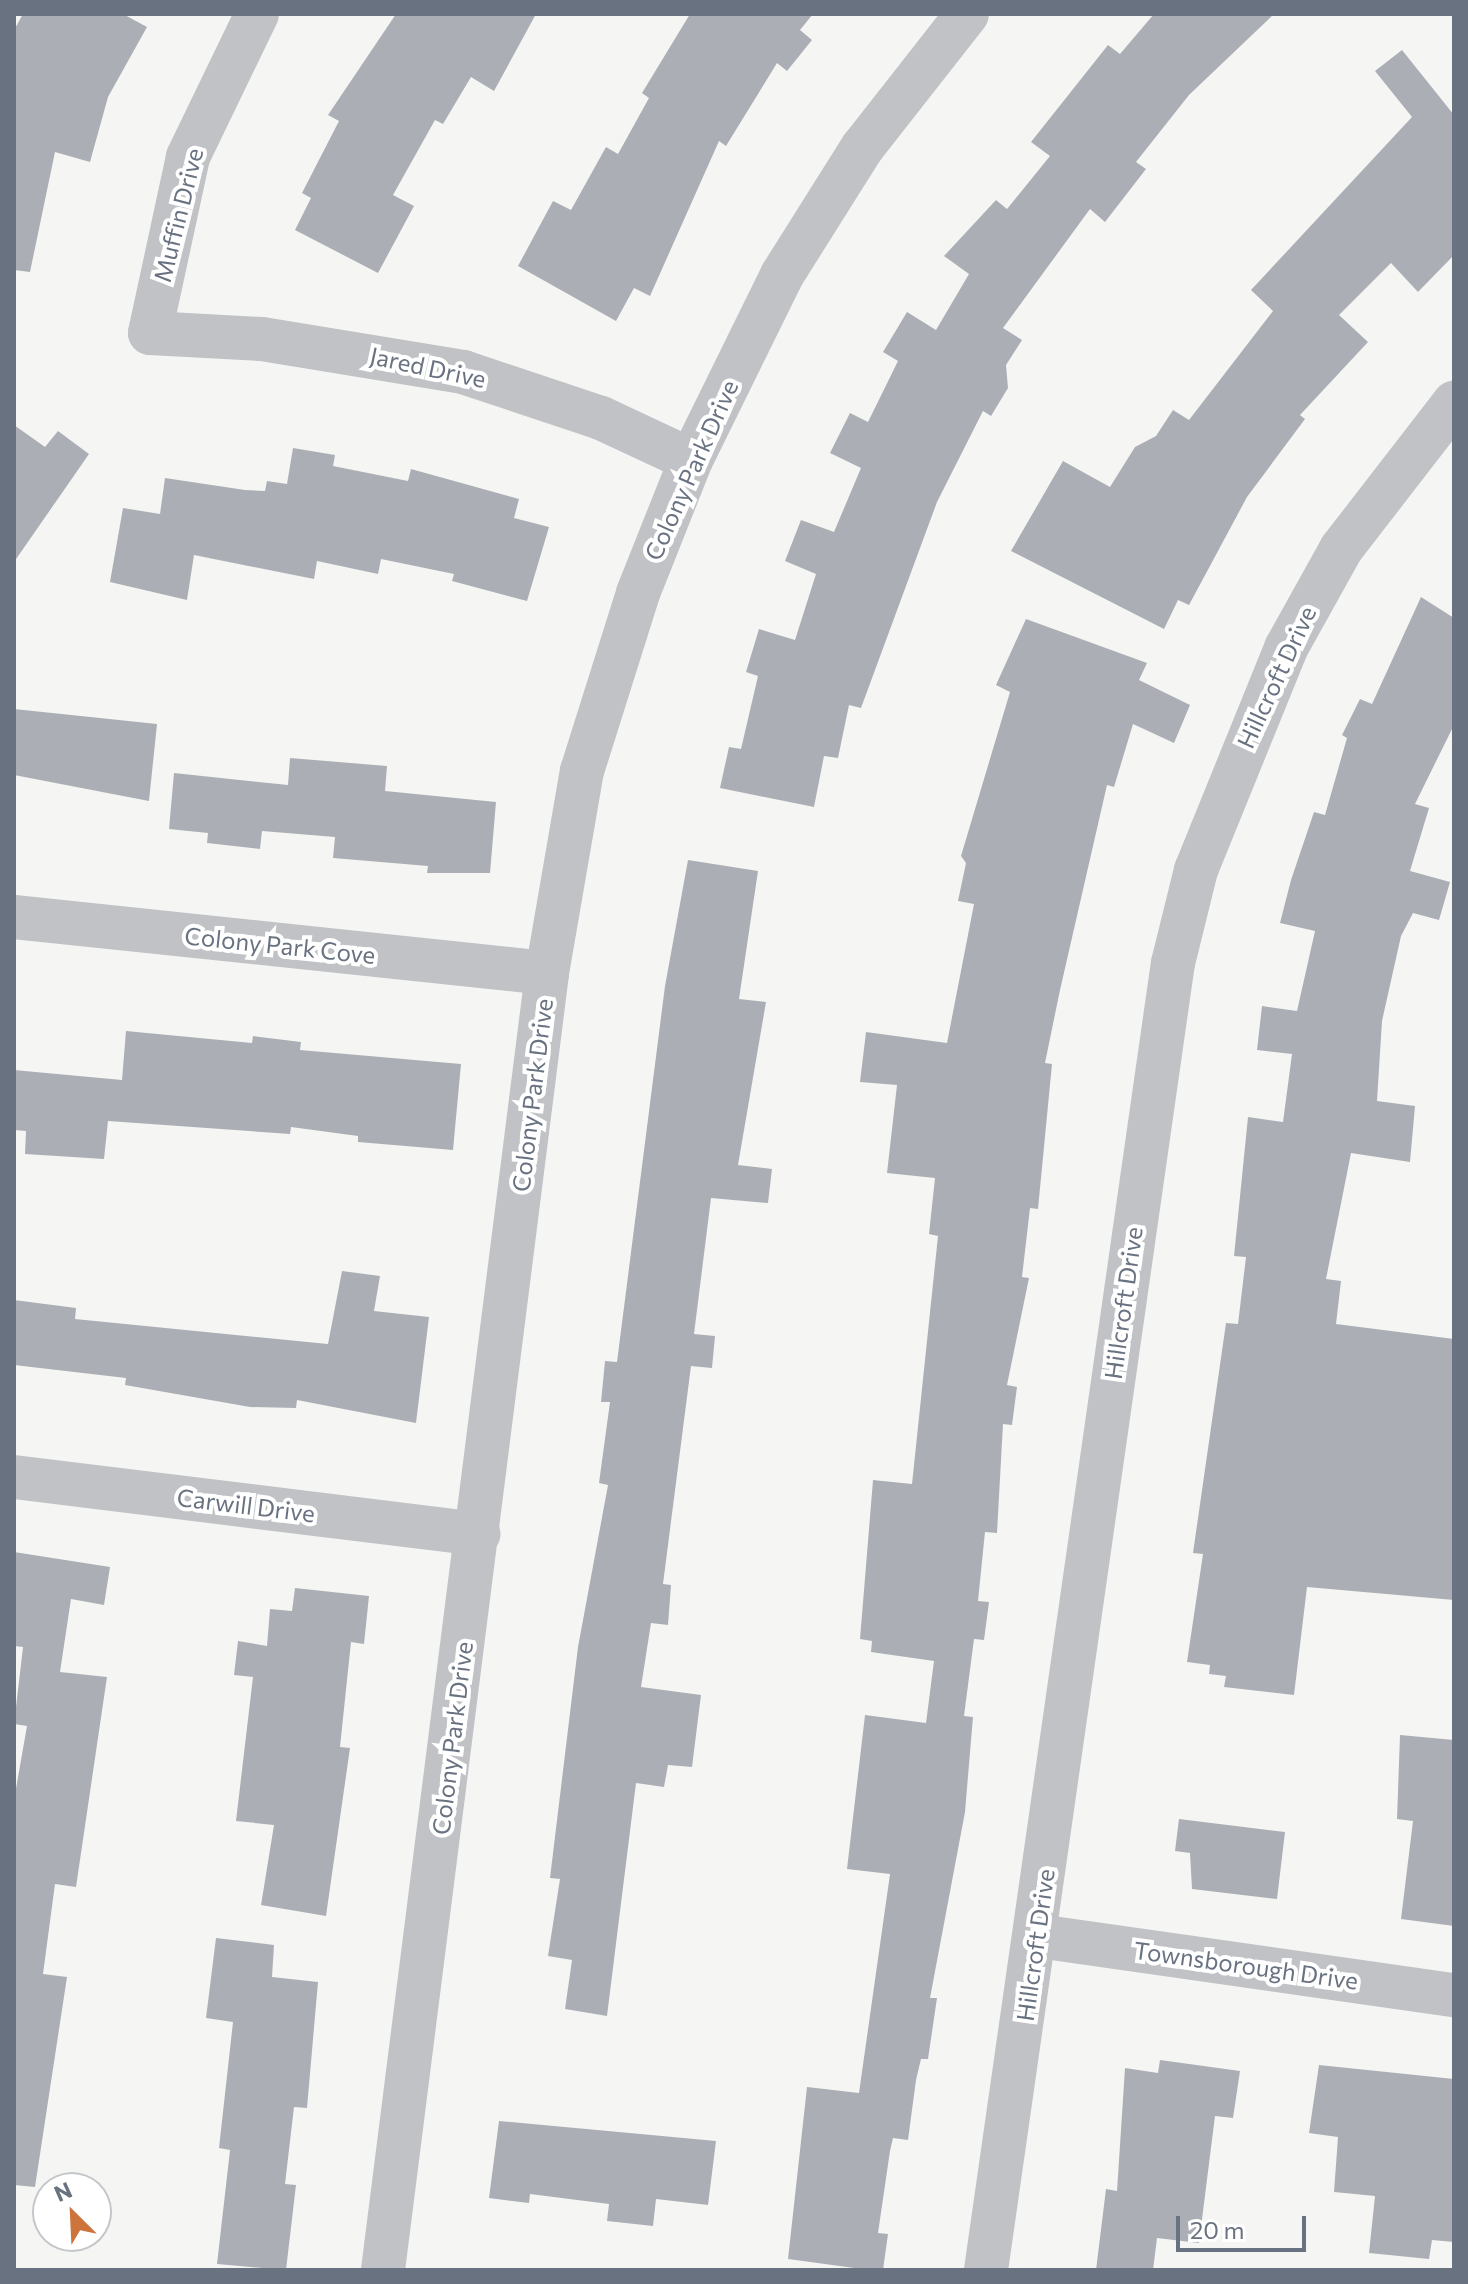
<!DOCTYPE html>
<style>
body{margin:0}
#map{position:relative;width:1468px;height:2284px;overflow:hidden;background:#f5f6f3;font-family:Commissioner,sans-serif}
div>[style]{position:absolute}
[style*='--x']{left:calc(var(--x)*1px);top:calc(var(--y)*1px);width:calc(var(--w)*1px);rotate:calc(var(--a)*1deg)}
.building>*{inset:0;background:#abafb5}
.street>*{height:44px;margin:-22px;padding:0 22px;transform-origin:22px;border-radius:22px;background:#c0c2c6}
span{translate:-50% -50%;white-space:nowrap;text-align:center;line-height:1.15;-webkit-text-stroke:8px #fff;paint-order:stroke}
.street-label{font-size:24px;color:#697280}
.frame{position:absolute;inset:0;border:16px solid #697280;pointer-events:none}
.north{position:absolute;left:32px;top:2172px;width:80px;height:80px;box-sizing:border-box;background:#fff;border:2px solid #c3c7cc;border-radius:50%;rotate:336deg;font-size:22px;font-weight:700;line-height:32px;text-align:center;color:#697280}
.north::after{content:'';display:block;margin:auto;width:28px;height:36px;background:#cd743c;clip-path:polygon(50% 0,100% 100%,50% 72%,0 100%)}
.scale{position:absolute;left:1176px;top:2216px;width:130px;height:36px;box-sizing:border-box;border:4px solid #697280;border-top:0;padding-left:10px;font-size:24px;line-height:28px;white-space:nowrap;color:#697280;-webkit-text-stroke:6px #fff;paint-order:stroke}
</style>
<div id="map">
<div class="building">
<i style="clip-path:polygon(23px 14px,123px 14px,147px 27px,108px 97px,90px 162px,55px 152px,30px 272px,14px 270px,14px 30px)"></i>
<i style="clip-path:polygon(396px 14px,536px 14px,494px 91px,471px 77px,443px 124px,435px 120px,393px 195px,414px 206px,378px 273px,295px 230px,311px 198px,302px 193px,339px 121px,328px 115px)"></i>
<i style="clip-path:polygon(690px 14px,813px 14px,800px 30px,812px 40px,787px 71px,777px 63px,726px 146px,719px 141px,650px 296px,634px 288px,616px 321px,518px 266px,553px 201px,571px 210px,606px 147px,618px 154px,649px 98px,642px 93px)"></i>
<i style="clip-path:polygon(1154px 14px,1274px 14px,1189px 95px,1136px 162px,1146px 169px,1105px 222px,1090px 209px,1003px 328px,1022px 340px,1006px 365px,1008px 388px,991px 416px,983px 411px,937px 502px,861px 708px,849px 705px,838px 758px,824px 756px,814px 807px,720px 788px,729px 747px,741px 749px,758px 676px,746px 672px,759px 629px,795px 640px,816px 574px,785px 561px,801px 520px,834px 532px,861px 468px,830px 453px,850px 413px,868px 422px,898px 361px,883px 352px,907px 312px,936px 330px,969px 274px,944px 256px,996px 200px,1007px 209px,1050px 156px,1031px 142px,1108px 45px,1120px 54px)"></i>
<i style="clip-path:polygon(1402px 50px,1454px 115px,1454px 255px,1418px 292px,1391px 263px,1339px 315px,1368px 342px,1300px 415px,1305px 419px,1247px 497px,1189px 605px,1178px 600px,1164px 629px,1011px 551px,1063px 461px,1110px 487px,1135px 447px,1156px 436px,1173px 410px,1189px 420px,1273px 311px,1251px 290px,1412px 117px,1375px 71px)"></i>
<i style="clip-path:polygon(14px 425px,45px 447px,58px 431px,89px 454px,14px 562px)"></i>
<i style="clip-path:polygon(293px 448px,335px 455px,333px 466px,408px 481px,411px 469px,519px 499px,514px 518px,549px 527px,527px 601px,452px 581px,454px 574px,381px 559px,378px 574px,317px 561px,314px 579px,194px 555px,187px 600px,110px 582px,123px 508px,160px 514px,165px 478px,245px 490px,265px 491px,267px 481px,287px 484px)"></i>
<i style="clip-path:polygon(1421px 597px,1454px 618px,1454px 725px,1415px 804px,1429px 808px,1410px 871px,1450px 882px,1439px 920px,1413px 913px,1401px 936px,1382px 1021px,1377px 1101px,1415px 1106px,1410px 1162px,1351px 1153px,1326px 1279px,1341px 1281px,1336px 1324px,1454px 1339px,1454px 1600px,1307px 1587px,1294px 1695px,1224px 1687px,1226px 1676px,1209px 1674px,1210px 1665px,1187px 1662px,1203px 1554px,1193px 1553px,1226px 1323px,1238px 1324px,1246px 1257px,1234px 1256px,1248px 1117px,1283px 1122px,1292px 1054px,1257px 1050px,1262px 1006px,1297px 1011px,1315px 931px,1280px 923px,1291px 880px,1314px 812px,1325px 815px,1347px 738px,1342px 735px,1360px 699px,1372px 704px)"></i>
<i style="clip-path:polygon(1026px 619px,1147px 663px,1139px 680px,1190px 705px,1174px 743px,1133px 724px,1114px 787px,1107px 785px,1060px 990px,1045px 1063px,1052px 1064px,1038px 1209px,1030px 1208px,1022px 1277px,1029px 1278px,1007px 1385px,1017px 1387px,1012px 1425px,1003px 1424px,997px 1533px,985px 1532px,978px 1601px,989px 1602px,984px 1640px,974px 1639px,964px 1716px,973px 1717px,965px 1812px,930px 1998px,937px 1998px,928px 2059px,921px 2059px,916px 2080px,908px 2140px,893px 2138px,890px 2151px,878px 2233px,888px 2234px,883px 2270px,869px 2270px,788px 2259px,807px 2087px,859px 2093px,890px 1874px,847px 1869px,865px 1715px,926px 1723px,934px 1661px,871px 1652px,872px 1641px,860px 1639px,873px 1480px,912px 1484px,938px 1236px,929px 1234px,935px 1178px,887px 1173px,897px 1085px,860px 1082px,866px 1032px,947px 1043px,974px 904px,958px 901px,966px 863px,961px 856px,1010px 692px,996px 685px)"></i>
<i style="clip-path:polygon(14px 709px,157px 724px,149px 801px,14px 775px)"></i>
<i style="clip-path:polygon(290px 758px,387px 766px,385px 791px,496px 802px,490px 873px,427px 873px,428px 866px,333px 858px,335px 837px,262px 831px,260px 849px,207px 843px,208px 833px,169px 829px,174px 773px,288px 785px)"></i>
<i style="clip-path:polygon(688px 860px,758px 871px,739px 999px,766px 1002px,738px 1165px,772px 1169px,768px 1203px,711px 1198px,694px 1334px,715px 1336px,712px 1368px,691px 1366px,663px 1584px,671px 1585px,668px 1625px,651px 1623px,641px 1687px,701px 1695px,692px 1767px,668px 1765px,664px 1787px,636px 1783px,607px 2016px,565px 2009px,572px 1960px,548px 1956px,560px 1879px,550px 1878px,578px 1647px,608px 1485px,599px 1483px,610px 1402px,601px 1402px,605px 1361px,617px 1362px,665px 986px)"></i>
<i style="clip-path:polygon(126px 1031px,252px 1043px,253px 1036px,301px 1042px,300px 1050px,461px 1064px,453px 1150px,358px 1142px,358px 1136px,291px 1127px,290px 1134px,108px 1121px,104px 1159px,25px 1154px,26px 1131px,14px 1130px,14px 1070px,122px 1080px)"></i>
<i style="clip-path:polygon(342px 1271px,380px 1276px,374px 1311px,429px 1317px,416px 1423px,297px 1400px,296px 1408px,250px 1407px,125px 1385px,126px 1378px,14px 1365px,14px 1300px,76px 1308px,75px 1319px,328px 1344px)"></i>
<i style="clip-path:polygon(14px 1552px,110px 1567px,104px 1605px,71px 1599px,60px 1672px,107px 1677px,76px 1887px,55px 1884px,43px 1974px,67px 1977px,35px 2187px,14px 2185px,14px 1800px,27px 1726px,14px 1724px,23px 1647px,14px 1646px)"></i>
<i style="clip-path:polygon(295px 1588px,369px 1596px,364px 1644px,351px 1642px,340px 1747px,350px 1748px,326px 1916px,261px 1905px,274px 1825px,236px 1821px,253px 1677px,234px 1675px,238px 1641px,267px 1646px,270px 1609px,292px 1611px)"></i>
<i style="clip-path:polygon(1400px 1735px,1454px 1740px,1454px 1926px,1401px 1919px,1413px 1821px,1397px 1819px)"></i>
<i style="clip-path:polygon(1179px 1819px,1285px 1832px,1277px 1899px,1192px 1889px,1190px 1853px,1175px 1851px)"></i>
<i style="clip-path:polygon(216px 1938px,274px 1945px,272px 1977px,318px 1982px,307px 2108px,294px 2107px,285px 2184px,296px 2185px,286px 2270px,217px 2264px,230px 2150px,219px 2148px,233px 2022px,206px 2018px)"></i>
<i style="clip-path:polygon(1160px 2060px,1240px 2071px,1233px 2118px,1215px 2116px,1199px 2243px,1157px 2238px,1153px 2270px,1096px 2270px,1106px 2189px,1117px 2191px,1125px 2068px,1158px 2073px)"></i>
<i style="clip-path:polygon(1319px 2065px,1454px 2079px,1454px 2242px,1432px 2240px,1429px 2259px,1369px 2253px,1375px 2196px,1334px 2192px,1338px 2137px,1309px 2133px)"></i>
<i style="clip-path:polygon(499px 2121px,716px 2141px,708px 2205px,656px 2199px,653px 2226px,607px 2221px,609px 2204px,530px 2194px,529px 2203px,489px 2198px)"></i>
</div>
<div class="street">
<i style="--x:257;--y:14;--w:159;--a:115.8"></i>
<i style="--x:188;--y:157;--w:180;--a:102.2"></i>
<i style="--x:150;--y:333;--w:112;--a:3.1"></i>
<i style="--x:262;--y:339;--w:204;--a:9.3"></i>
<i style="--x:463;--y:372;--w:145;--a:18.4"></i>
<i style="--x:601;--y:418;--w:99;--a:25"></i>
<i style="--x:14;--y:917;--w:536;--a:6"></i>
<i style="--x:14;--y:1477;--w:468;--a:7"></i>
<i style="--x:1038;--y:1936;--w:420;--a:8.1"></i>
<i style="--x:383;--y:2270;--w:1307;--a:-82.79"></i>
<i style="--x:547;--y:973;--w:205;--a:-80.2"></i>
<i style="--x:582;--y:771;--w:187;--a:-72.5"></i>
<i style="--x:638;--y:593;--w:143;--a:-68.3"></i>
<i style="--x:691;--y:460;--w:206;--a:-63.8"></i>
<i style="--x:782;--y:275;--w:150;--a:-57.8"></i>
<i style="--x:862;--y:148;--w:170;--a:-51.9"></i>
<i style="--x:986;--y:2270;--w:1320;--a:-81.86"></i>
<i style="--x:1173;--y:963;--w:96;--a:-76.1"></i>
<i style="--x:1196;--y:870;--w:240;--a:-67.9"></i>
<i style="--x:1286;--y:648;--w:113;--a:-60.9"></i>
<i style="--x:1341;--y:549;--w:185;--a:-52.3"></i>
</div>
<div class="street-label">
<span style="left:178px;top:215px;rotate:-76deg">Muffin Drive</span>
<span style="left:428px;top:367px;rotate:12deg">Jared Drive</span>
<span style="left:691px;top:470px;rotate:-66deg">Colony Park Drive</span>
<span style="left:1276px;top:677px;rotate:-65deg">Hillcroft Drive</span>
<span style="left:280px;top:945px;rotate:6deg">Colony Park Cove</span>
<span style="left:532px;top:1095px;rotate:-83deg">Colony Park Drive</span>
<span style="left:1123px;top:1303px;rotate:-82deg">Hillcroft Drive</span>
<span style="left:246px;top:1505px;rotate:7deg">Carwill Drive</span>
<span style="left:452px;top:1738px;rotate:-83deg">Colony Park Drive</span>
<span style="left:1035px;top:1945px;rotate:-82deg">Hillcroft Drive</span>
<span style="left:1246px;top:1965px;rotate:8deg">Townsborough Drive</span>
</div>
<div class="frame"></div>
<div class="north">N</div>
<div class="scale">20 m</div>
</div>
